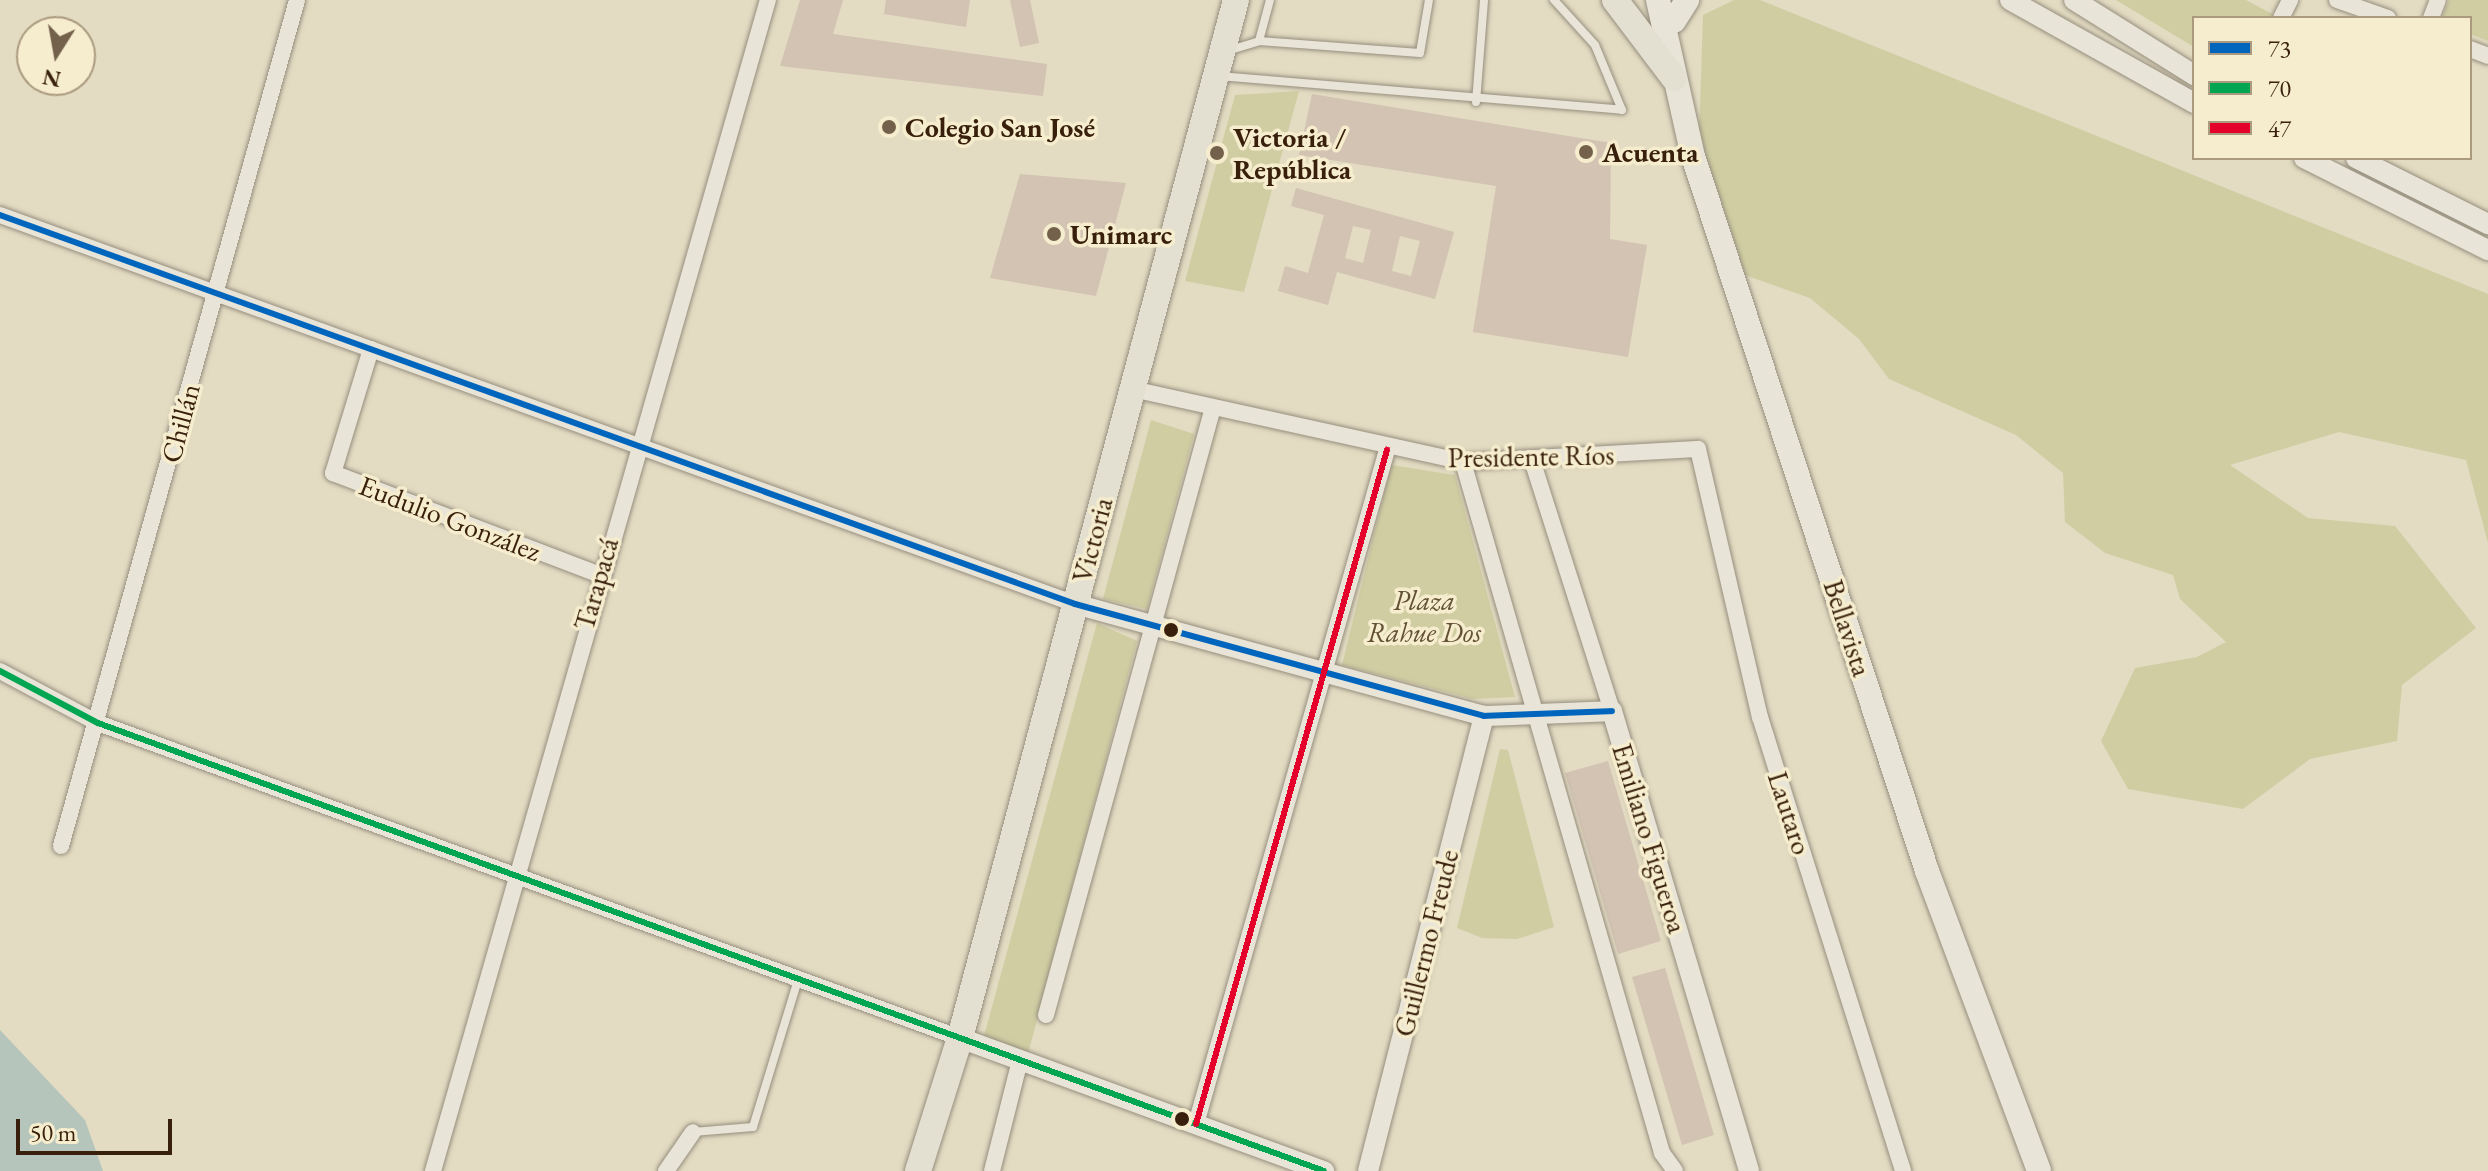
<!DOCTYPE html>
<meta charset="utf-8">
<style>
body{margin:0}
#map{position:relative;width:2488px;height:1171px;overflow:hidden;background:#e3dbc2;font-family:"EB Garamond",serif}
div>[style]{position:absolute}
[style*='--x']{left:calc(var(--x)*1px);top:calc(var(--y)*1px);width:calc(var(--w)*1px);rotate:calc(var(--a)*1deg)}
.green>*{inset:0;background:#d0cda3}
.water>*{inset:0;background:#b5c5bc}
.building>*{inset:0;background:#d2c3b2}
.roads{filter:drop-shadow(0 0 2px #968e7e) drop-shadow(0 0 2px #968e7e)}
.service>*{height:8px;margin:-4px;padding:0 4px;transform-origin:4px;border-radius:4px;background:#e8e4d7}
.minor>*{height:16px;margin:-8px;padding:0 8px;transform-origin:8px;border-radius:8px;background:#e8e4d7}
.tertiary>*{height:20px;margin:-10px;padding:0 10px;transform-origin:10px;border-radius:10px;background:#e8e4d7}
.secondary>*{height:24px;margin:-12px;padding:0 12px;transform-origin:12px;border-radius:12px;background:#e8e4d7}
.primary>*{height:26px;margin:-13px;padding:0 13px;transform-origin:13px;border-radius:13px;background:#e4e0d1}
.bus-1>*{height:6px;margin:-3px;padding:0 3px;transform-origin:3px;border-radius:3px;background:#0065bd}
.bus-2>*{height:6px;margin:-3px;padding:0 3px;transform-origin:3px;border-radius:3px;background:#00a651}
.bus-3>*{height:6px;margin:-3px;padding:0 3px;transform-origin:3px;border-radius:3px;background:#e4002b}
.dots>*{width:22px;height:22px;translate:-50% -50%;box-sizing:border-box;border:4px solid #f6edce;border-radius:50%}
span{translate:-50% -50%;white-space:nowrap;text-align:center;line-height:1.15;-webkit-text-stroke:7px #f6edce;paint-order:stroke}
.poi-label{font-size:28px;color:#39200c;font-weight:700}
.left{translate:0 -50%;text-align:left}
.street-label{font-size:28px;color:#39200c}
.park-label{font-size:28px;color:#625132;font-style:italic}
.legend{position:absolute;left:2192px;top:16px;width:280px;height:144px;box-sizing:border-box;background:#f6edce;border:2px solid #aa9b80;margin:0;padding:10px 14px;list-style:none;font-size:24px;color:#39200c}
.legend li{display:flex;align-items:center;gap:16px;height:40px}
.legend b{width:40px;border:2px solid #aa9b80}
.north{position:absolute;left:16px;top:16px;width:80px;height:80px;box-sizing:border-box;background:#f6edce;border:2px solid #aa9b80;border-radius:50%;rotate:191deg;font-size:22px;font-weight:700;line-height:32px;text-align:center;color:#39200c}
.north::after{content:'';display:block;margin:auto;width:28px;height:36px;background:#74614c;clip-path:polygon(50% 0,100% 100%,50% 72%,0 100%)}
.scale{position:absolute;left:16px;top:1119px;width:156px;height:36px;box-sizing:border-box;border:4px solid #39200c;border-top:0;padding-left:10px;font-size:24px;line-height:28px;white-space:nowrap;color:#39200c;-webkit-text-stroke:6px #f6edce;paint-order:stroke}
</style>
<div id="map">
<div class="green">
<i style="clip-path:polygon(1734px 0,1760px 0,2488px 294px,2488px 543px,2466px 460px,2339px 432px,2230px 465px,2308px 518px,2395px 526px,2476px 628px,2402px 685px,2397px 741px,2310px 759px,2243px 809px,2128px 789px,2101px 741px,2135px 668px,2197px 657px,2226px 642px,2180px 599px,2173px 575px,2105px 553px,2065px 522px,2063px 473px,2016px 435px,1889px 379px,1859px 339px,1810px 298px,1745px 275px,1699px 137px,1703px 15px)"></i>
<i style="clip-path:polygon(2116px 0,2246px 0,2276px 16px,2194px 18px,2194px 47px)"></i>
<i style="clip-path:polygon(2449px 0,2488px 0,2488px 41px,2470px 34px,2470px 18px,2442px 18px)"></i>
<i style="clip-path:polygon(1299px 91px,1244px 292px,1185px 281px,1235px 95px)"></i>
<i style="clip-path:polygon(1151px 420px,1194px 434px,1147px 609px,1103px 599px)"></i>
<i style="clip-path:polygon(1391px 465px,1455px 475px,1515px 697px,1473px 699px,1342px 665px)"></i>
<i style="clip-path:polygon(1097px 623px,1137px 641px,1028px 1054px,984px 1036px)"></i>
<i style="clip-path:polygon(1500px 749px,1508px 750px,1554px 927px,1517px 939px,1482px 938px,1457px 928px)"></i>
</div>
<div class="water">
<i style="clip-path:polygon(0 1030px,85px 1120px,103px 1171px,0 1171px)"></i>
</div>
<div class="building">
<i style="clip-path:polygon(800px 0,843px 0,833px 34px,1047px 64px,1043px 96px,780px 66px)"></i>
<i style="clip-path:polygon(886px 0,970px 0,966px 27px,884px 14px)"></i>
<i style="clip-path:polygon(1010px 0,1030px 0,1039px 43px,1020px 47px)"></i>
<i style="clip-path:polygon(1312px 94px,1611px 143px,1610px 239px,1647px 245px,1628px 357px,1473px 332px,1496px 186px,1299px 155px)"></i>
<i style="clip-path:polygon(1020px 174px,1126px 183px,1096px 296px,990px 278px)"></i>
<i style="clip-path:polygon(evenodd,1296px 188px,1454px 232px,1435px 299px,1337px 272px,1328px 305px,1278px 291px,1285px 266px,1308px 273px,1324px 215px,1291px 206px,1296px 188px,1353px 226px,1371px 230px,1363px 263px,1345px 258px,1353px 226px,1296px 188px,1400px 236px,1420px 241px,1411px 276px,1392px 271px,1400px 236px)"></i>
<i style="clip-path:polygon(1608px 761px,1661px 941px,1618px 954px,1565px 773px)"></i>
<i style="clip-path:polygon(1665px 968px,1714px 1135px,1682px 1145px,1632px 977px)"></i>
</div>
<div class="roads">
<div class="service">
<i style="--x:1259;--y:41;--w:161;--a:4.3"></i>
<i style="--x:1420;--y:53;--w:54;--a:-80.4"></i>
<i style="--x:1227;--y:51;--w:34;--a:-17"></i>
<i style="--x:1259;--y:41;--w:42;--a:-75"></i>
<i style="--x:1220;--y:76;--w:403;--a:4.8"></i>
<i style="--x:1622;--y:110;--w:70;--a:-112.6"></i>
<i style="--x:1595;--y:45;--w:61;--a:-132.3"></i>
<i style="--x:1476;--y:102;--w:102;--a:-85.5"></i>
<i style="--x:693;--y:1132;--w:60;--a:-4.8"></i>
<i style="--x:753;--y:1127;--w:154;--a:-73"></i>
</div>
<div class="minor">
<i style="--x:2337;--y:0;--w:54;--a:19.4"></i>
<i style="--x:2281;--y:18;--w:20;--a:-63"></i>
<i style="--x:2431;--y:18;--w:19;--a:-69"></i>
<i style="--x:2470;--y:49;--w:19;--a:21"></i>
<i style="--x:0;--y:215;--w:1143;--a:19.89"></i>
<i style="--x:371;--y:349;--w:130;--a:107"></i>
<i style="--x:333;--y:473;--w:284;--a:20.9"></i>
<i style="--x:1132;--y:389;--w:339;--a:12.4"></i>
<i style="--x:1463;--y:462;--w:235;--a:-3.2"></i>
<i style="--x:1698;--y:449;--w:275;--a:77"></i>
<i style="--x:1760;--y:717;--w:476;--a:72.5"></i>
<i style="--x:1532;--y:460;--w:263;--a:72.3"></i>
<i style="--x:1463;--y:462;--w:719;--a:73.93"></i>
<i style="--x:1662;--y:1153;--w:22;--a:54"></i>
<i style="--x:0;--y:671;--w:111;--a:28"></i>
<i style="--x:98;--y:723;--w:918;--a:20.07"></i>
<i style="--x:61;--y:846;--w:878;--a:-74.41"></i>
<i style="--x:1046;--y:1015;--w:626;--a:-74.63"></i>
<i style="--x:1196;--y:1124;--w:701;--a:-74.18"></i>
<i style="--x:433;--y:1171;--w:1218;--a:-74.04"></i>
<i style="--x:666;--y:1171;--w:47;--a:-55.3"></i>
<i style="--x:992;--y:1171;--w:114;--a:-75.8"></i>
</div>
<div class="tertiary">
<i style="--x:2010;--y:0;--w:211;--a:29.2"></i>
<i style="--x:2074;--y:0;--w:142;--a:32"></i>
<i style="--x:2304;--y:158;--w:206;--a:26.6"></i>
<i style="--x:2356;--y:158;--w:148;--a:26.6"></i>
<i style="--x:1075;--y:604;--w:424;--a:15.3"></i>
<i style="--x:1484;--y:716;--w:128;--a:-2.2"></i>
<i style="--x:1612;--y:711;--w:480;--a:73.4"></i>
<i style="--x:960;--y:1038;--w:388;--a:20.1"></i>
<i style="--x:1368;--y:1171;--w:470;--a:-75.7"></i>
</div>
<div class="secondary">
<i style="--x:1658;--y:0;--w:160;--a:77.4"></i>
<i style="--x:1693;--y:156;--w:752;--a:71.88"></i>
<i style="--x:1927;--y:871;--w:320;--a:69.5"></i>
<i style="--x:1674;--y:21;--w:25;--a:-58"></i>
</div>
<div class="primary">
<i style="--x:1615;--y:0;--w:98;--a:52.9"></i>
<i style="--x:918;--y:1171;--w:139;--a:-72.5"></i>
<i style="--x:960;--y:1038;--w:1074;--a:-75.11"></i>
</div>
</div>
<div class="bus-1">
<i style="--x:0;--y:215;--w:1143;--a:19.89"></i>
<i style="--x:1075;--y:604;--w:424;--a:15.3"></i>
<i style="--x:1484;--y:716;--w:128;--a:-2.2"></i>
</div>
<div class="bus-2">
<i style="--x:0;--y:671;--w:111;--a:28"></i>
<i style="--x:98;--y:723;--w:1305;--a:20.07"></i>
</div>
<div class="bus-3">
<i style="--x:1196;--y:1124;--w:701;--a:-74.18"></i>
</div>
<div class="dots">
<i style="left:889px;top:127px;background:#74614c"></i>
<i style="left:1586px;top:152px;background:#74614c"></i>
<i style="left:1217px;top:153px;background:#74614c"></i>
<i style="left:1054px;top:234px;background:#74614c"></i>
<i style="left:1171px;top:630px;background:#39200c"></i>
<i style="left:1182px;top:1119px;background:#39200c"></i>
</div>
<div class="poi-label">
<span class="left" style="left:905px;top:127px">Colegio San José</span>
<span class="left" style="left:1233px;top:153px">Victoria /<br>República</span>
<span class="left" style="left:1602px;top:152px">Acuenta</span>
<span class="left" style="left:1070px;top:234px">Unimarc</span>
</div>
<div class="street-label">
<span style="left:180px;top:423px;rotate:-75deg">Chillán</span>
<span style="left:1531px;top:456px;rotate:-1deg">Presidente Ríos</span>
<span style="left:450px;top:518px;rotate:21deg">Eudulio González</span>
<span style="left:1092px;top:540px;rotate:-75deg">Victoria</span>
<span style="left:596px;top:584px;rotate:-74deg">Tarapacá</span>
<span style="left:1848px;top:628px;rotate:72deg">Bellavista</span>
<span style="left:1790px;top:813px;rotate:72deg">Lautaro</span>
<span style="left:1650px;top:838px;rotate:73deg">Emiliano Figueroa</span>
<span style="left:1426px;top:943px;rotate:-76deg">Guillermo Freude</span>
</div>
<div class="park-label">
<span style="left:1424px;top:616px">Plaza<br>Rahue Dos</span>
</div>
<ul class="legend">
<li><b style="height:10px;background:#0065bd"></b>73</li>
<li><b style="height:10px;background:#00a651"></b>70</li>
<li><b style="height:10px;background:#e4002b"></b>47</li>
</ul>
<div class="north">N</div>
<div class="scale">50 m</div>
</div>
